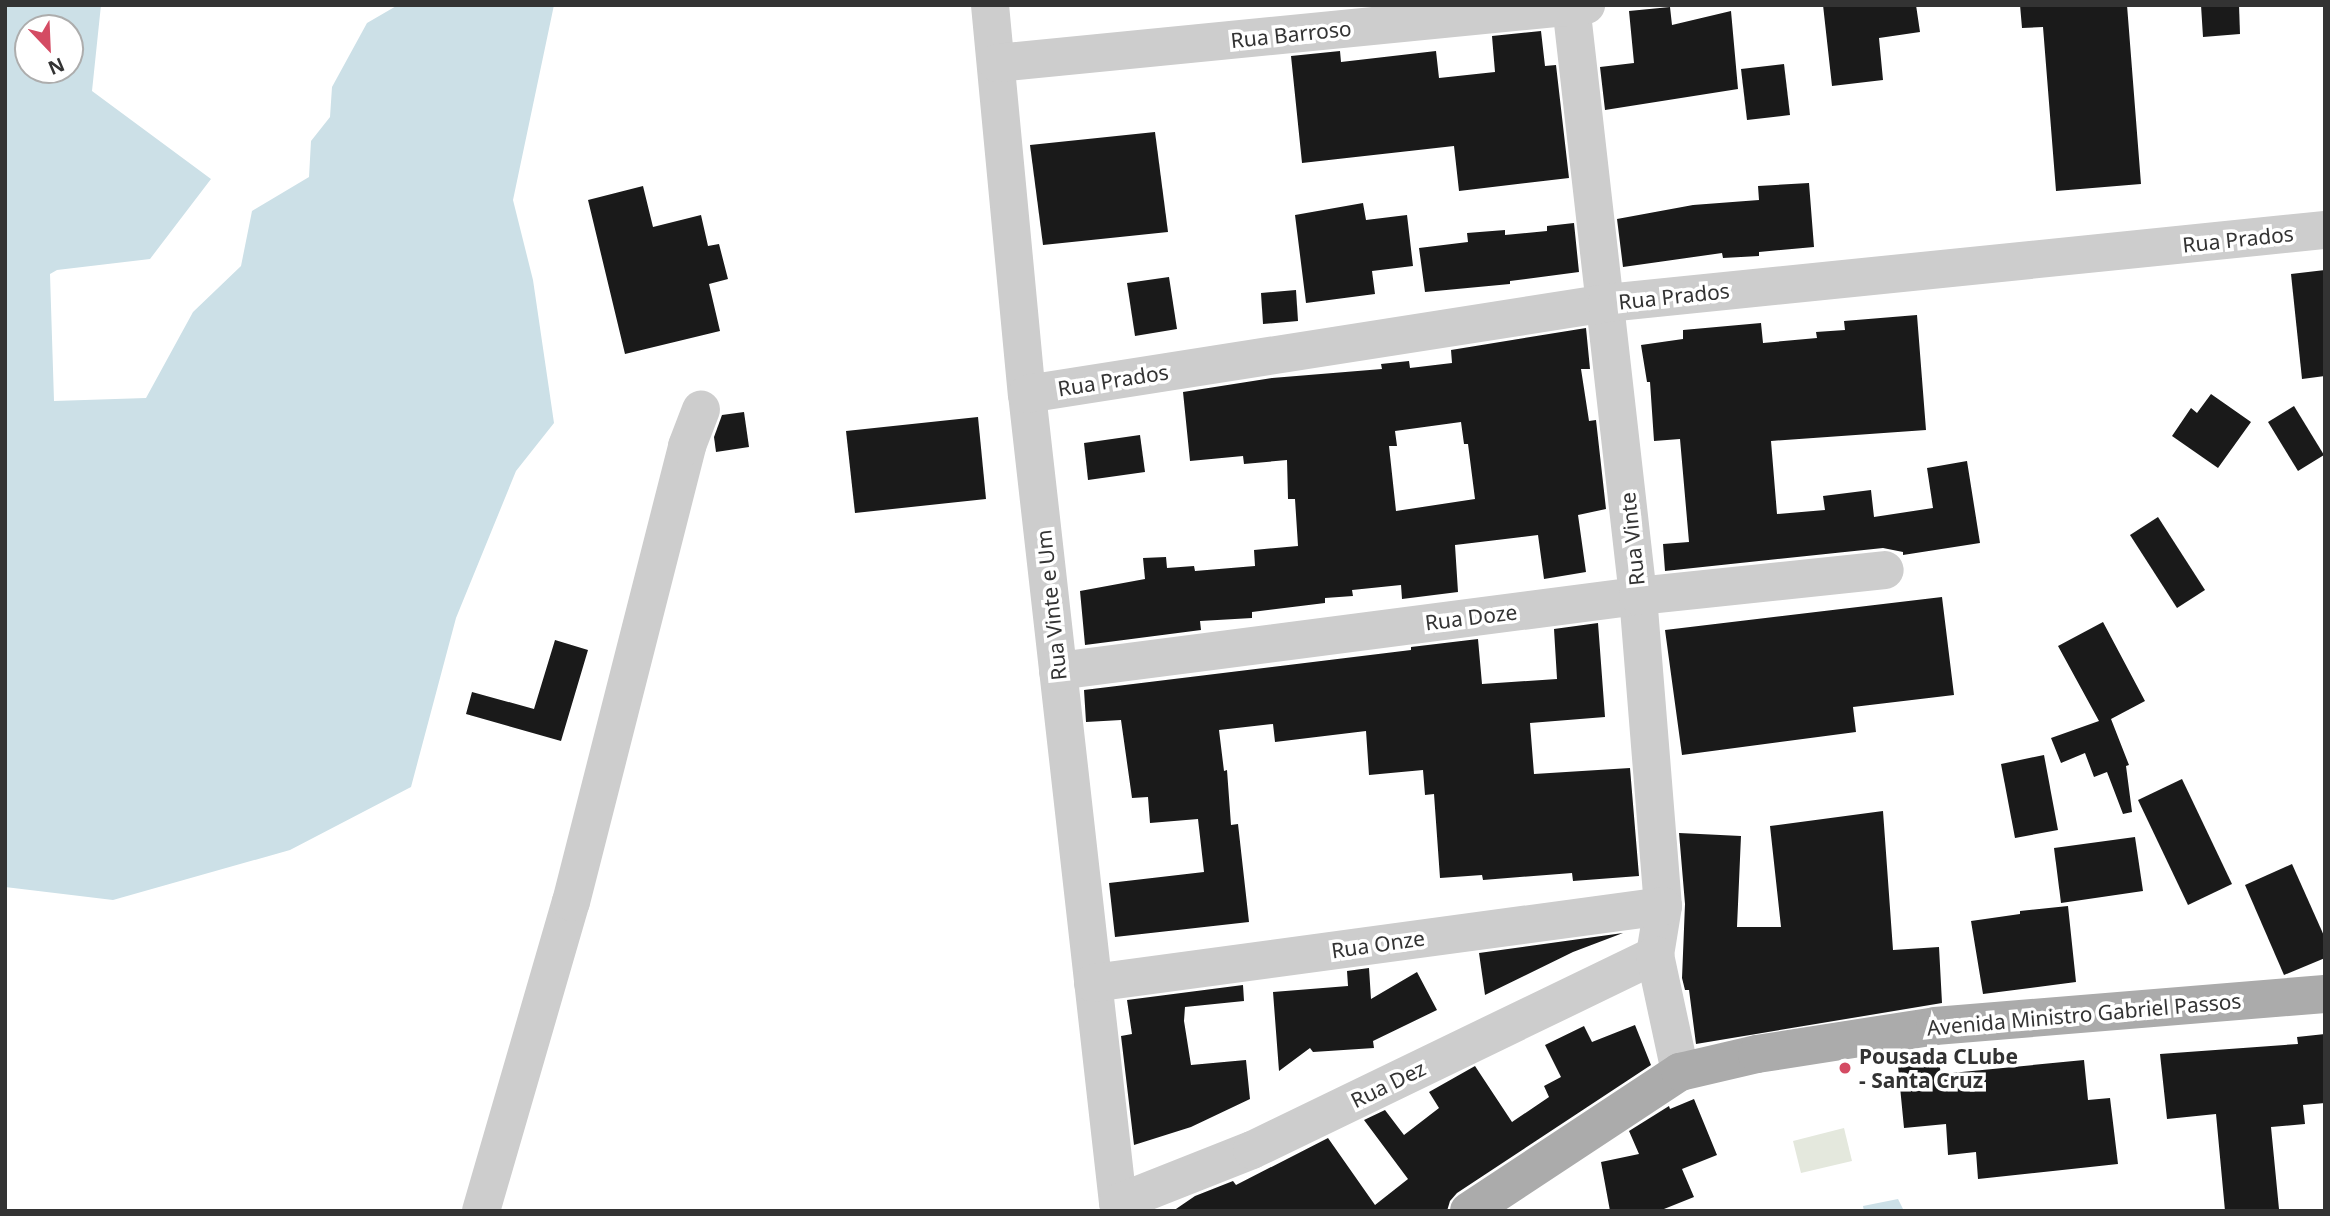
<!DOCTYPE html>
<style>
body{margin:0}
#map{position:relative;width:2330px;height:1216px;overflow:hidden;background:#fff;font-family:"Noto Sans",sans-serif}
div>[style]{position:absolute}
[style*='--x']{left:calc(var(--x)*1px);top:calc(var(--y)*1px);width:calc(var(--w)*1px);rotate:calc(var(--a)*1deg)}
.green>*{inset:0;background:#e4e8dd}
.water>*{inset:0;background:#cce0e7}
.building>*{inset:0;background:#1a1a1a}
.minor>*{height:38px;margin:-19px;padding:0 19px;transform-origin:19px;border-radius:19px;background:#cdcdcd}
.major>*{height:38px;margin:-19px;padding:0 19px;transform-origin:19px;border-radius:19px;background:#ababab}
.dots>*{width:19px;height:19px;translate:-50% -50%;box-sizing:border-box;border:4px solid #fff;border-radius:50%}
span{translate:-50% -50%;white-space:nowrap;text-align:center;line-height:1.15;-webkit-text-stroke:7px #fff;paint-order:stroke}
.street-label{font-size:21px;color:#333}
.poi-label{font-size:21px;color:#333;font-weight:700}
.left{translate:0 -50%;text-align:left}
.frame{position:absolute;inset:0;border:7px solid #333;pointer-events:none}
.north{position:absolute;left:14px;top:14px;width:70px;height:70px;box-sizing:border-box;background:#fff;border:2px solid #adadad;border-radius:50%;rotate:157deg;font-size:19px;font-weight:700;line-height:28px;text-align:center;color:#333}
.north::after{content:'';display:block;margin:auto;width:24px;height:32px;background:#d44b63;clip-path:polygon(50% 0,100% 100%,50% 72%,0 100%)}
</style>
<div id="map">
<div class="green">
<i style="clip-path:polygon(1844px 1128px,1852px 1161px,1801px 1173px,1793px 1141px)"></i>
</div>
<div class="water">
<i style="clip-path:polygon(evenodd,5px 5px,101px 5px,92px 91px,211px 179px,150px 259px,57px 270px,50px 274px,54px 401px,146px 398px,193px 312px,241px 266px,252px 211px,309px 177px,311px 141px,330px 117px,332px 87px,367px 23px,398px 5px,554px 5px,513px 200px,533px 280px,554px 423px,516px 471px,456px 618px,411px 787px,290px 850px,113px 900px,5px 887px,5px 5px,28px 28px,70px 28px,70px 70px,28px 70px,28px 28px)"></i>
<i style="clip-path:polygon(1898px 1199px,1904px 1211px,1864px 1211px,1863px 1206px)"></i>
</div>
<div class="building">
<i style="clip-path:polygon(1823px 5px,1916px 5px,1920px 32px,1879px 38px,1883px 80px,1832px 86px)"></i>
<i style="clip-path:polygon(2020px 5px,2127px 5px,2141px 184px,2056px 191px,2043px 27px,2022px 28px)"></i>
<i style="clip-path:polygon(2201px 5px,2239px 5px,2240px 34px,2203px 37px)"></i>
<i style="clip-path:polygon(1670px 7px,1672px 25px,1731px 11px,1738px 89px,1605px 110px,1600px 67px,1634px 63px,1629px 11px)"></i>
<i style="clip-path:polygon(1541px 31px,1545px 66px,1556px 65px,1569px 178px,1459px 191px,1454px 146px,1302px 163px,1291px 56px,1340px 51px,1341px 62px,1436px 51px,1439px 78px,1495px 72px,1492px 36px)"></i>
<i style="clip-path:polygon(1784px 64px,1790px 115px,1747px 120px,1741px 69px)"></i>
<i style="clip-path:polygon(1155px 132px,1168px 232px,1043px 245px,1030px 145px)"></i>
<i style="clip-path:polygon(1809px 183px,1814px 247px,1759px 252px,1759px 256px,1723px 258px,1722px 253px,1623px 267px,1617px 219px,1693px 205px,1759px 200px,1758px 186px)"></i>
<i style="clip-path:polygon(643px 186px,653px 227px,701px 215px,708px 246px,719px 244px,728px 279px,709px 284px,720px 331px,625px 354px,588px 200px)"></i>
<i style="clip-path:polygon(1363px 203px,1366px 220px,1407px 215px,1413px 266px,1372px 271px,1375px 294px,1306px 303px,1295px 215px)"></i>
<i style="clip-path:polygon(1574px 223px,1579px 272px,1510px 281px,1510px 284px,1425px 292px,1419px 248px,1468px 242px,1467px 233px,1505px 230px,1505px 235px,1547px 231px,1547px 226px)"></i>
<i style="clip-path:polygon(2325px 270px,2325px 376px,2302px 379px,2291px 274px)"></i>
<i style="clip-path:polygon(1169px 277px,1177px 329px,1135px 336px,1127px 283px)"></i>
<i style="clip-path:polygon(1296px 290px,1298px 321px,1263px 324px,1261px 293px)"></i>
<i style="clip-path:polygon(1917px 315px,1926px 430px,1771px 441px,1777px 514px,1825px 510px,1823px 496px,1871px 490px,1874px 517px,1933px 508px,1927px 468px,1967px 461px,1980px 543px,1903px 555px,1903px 552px,1883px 548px,1665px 571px,1663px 544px,1689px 542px,1680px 439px,1654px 441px,1650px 382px,1647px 382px,1641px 345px,1683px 339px,1683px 330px,1761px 323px,1763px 343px,1817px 338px,1816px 332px,1845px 330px,1844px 321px)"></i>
<i style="clip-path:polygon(evenodd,1586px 328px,1590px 369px,1581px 369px,1589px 421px,1596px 420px,1606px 509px,1578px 515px,1586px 572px,1544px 579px,1538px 535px,1455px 545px,1458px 592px,1402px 599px,1401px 585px,1352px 590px,1353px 596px,1325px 598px,1325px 603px,1252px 612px,1252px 618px,1200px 621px,1201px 630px,1085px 645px,1080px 591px,1145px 579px,1143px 558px,1166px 557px,1167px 568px,1194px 566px,1195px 571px,1255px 566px,1254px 550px,1298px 546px,1295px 499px,1288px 499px,1287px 460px,1244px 464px,1243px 456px,1190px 461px,1183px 392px,1272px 378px,1382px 369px,1381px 364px,1409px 361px,1410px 368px,1452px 363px,1451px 350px,1586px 328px,1461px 422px,1464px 444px,1468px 444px,1475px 499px,1396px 511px,1389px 446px,1397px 446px,1395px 431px,1461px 422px)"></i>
<i style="clip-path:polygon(2211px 394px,2251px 422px,2218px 468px,2172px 436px,2191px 408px,2197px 413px)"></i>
<i style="clip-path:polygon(2294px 406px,2324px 455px,2298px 471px,2268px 422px)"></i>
<i style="clip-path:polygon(744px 412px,749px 447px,716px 452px,714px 437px,722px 415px)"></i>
<i style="clip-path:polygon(978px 417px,986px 499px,855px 513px,846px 431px)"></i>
<i style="clip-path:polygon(1140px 435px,1145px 472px,1088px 480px,1084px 443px)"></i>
<i style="clip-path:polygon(2158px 517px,2205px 590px,2177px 608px,2130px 535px)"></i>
<i style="clip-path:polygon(1942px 597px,1954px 695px,1853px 707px,1856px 732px,1682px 755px,1665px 630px)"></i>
<i style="clip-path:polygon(2103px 622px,2145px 701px,2111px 719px,2129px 765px,2126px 766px,2132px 812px,2123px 814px,2107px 772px,2094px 777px,2085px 753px,2061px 763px,2051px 738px,2099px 721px,2058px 646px)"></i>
<i style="clip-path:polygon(1598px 623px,1605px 717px,1530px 723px,1534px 774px,1630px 768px,1639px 876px,1573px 881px,1572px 873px,1483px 880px,1482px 875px,1440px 878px,1434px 794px,1425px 795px,1423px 770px,1369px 775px,1366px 731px,1275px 742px,1273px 724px,1219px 730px,1224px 771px,1227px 770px,1231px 825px,1238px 824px,1249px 922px,1115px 937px,1109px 883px,1204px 872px,1198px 819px,1150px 823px,1148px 797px,1132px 798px,1121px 720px,1086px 722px,1084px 690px,1411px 650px,1411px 647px,1478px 639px,1482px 684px,1557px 679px,1554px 629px)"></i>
<i style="clip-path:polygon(555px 640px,588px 650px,561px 741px,466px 714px,472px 692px,534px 709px)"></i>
<i style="clip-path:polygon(2044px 755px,2058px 830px,2015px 838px,2001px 764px)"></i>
<i style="clip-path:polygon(2182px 779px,2232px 884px,2188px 905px,2138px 800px)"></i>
<i style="clip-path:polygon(1883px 811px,1893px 950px,1939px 947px,1942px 1003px,1696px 1044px,1689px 990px,1685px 990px,1682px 978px,1685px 904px,1679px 833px,1741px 836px,1737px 927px,1781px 927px,1770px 826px)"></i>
<i style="clip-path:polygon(2135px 837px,2143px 891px,2061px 903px,2054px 848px)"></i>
<i style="clip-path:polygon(2292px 864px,2325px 938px,2325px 958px,2284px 975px,2245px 885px)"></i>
<i style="clip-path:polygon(2068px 906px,2076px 982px,1983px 994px,1971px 921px,2020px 914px,2020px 911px)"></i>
<i style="clip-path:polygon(1623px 933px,1573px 952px,1485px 995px,1479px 953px)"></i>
<i style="clip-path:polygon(1369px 968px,1371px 999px,1417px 972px,1437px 1010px,1373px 1041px,1374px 1048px,1313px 1052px,1310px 1048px,1279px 1071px,1273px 992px,1348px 986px,1347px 971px)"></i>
<i style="clip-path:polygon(1243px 985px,1244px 1001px,1185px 1007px,1184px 1021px,1191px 1065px,1246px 1060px,1250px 1099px,1191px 1127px,1134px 1145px,1121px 1036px,1132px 1034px,1127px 1000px)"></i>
<i style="clip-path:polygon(1635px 1025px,1651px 1065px,1457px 1193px,1450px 1201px,1447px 1211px,1173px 1211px,1195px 1196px,1233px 1181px,1236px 1185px,1328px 1138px,1375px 1205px,1408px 1179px,1364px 1120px,1385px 1110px,1404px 1135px,1439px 1108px,1429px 1092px,1475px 1066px,1512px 1122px,1549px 1097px,1544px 1086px,1561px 1077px,1545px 1045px,1584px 1026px,1592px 1042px)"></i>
<i style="clip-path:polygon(2325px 1034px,2325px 1103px,2303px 1105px,2305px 1124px,2271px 1127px,2279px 1209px,2225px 1211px,2216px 1114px,2167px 1119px,2160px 1054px,2298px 1044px,2297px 1037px)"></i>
<i style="clip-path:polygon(2084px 1060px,2088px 1100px,2110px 1098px,2118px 1164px,1978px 1179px,1976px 1152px,1948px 1155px,1946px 1124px,1904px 1128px,1898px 1066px,1939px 1062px,1941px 1074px)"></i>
<i style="clip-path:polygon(1694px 1099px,1717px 1155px,1682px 1169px,1694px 1197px,1659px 1211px,1610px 1211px,1601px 1162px,1639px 1154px,1629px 1131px,1669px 1106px,1670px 1109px)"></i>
</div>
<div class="minor">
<i style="--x:990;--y:5;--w:391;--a:84.6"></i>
<i style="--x:1027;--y:394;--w:814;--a:83.58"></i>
<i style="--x:1118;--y:1203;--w:144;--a:-21.6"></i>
<i style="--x:1252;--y:1150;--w:448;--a:-25.8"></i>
<i style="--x:1571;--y:5;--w:595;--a:83.53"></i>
<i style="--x:1638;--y:596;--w:311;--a:85.4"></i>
<i style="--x:1663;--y:906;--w:50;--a:99.3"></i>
<i style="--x:1655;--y:955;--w:120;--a:77.9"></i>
<i style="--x:997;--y:63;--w:592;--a:-5.62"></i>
<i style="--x:1027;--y:394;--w:587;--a:-8.92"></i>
<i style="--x:1607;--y:303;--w:722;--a:-5.81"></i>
<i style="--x:1058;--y:671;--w:585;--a:-7.37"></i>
<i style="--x:1638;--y:596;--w:248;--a:-6"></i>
<i style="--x:1093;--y:983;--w:575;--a:-7.69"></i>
<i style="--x:481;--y:1211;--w:322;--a:-73.8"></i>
<i style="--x:571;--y:902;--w:471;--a:-75.7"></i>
<i style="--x:687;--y:446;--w:39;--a:-69"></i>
</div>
<div class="major">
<i style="--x:1469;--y:1211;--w:253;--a:-33.4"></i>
<i style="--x:1680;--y:1072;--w:79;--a:-13.2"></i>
<i style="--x:1757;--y:1054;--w:180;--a:-8.9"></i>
<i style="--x:1935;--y:1026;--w:391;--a:-4.7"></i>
</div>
<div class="dots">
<i style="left:1845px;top:1068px;background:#d44b63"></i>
</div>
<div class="street-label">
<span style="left:1291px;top:34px;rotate:-6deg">Rua Barroso</span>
<span style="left:2238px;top:239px;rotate:-6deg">Rua Prados</span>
<span style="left:1674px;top:296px;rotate:-6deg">Rua Prados</span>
<span style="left:1113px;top:380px;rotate:-9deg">Rua Prados</span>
<span style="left:1632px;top:539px;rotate:-96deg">Rua Vinte</span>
<span style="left:1051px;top:605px;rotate:-96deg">Rua Vinte e Um</span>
<span style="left:1471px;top:617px;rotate:-7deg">Rua Doze</span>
<span style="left:1378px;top:944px;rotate:-8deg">Rua Onze</span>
<span style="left:2084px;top:1014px;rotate:-5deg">Avenida Ministro Gabriel Passos</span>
<span style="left:1388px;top:1084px;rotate:-26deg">Rua Dez</span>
</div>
<div class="poi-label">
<span class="left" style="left:1859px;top:1068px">Pousada CLube<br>- Santa Cruz</span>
</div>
<div class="frame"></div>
<div class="north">N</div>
</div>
